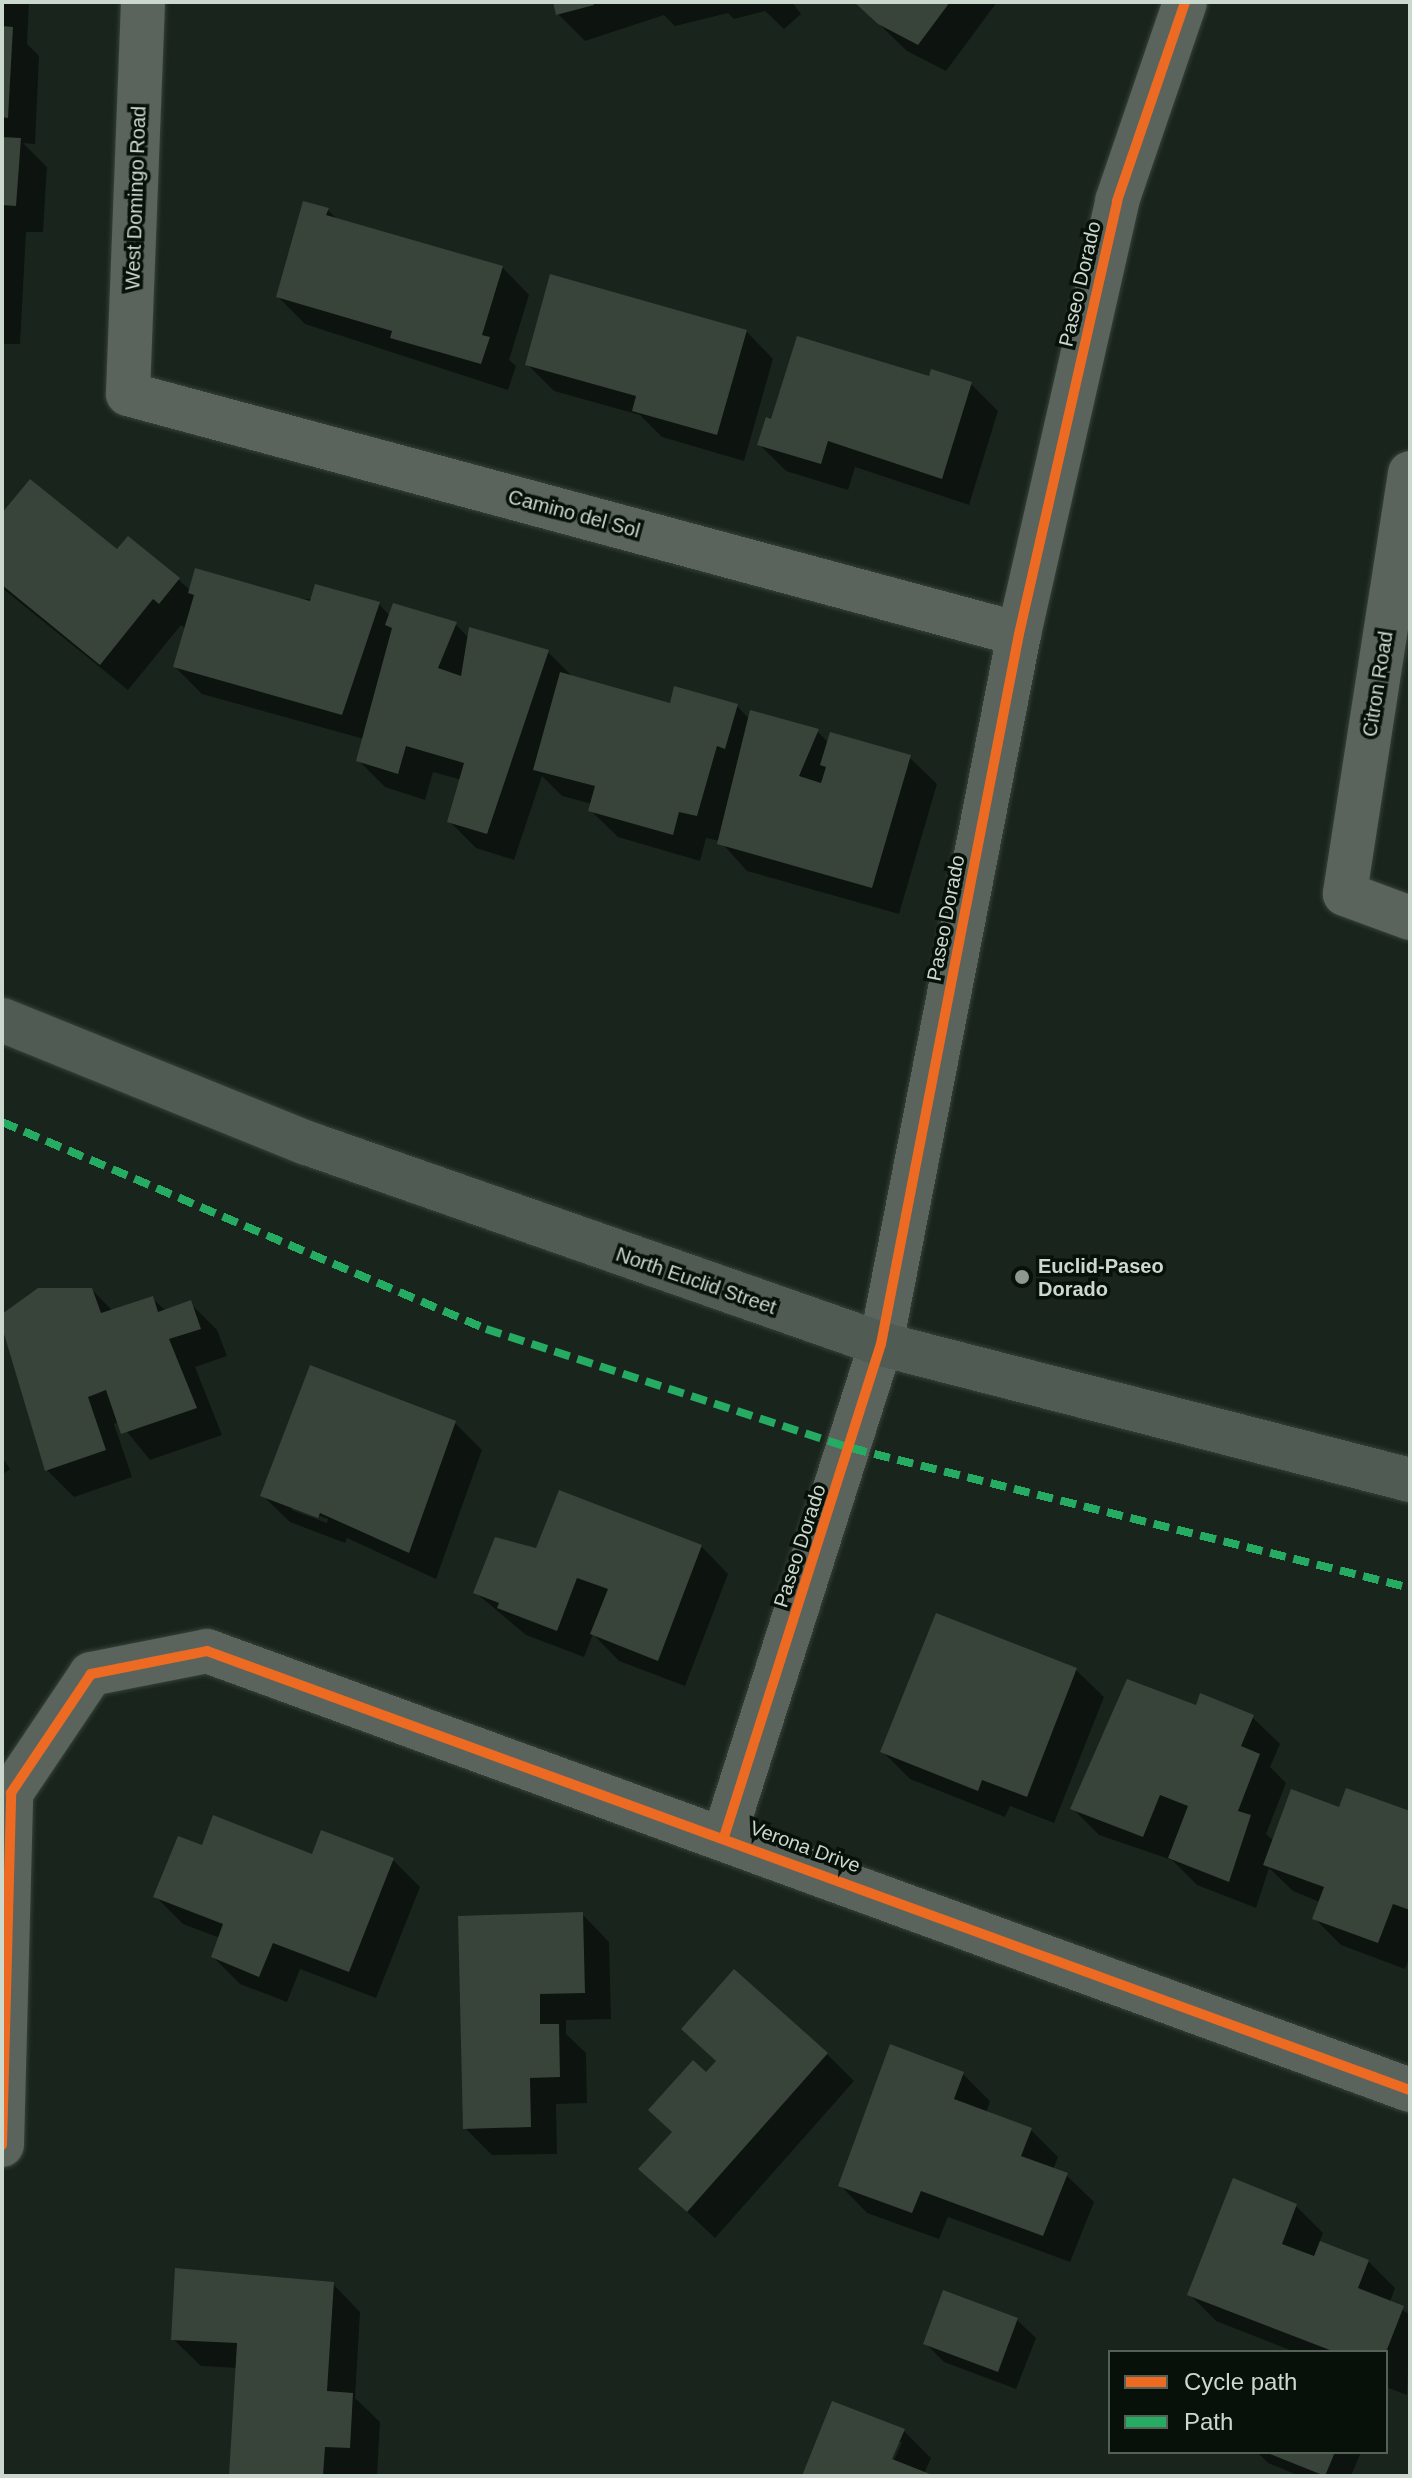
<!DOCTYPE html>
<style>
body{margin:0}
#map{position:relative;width:1412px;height:2478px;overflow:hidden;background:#19251c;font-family:Arial,sans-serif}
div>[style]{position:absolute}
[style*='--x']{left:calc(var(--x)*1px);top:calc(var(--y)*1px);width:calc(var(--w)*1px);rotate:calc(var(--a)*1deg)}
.shadow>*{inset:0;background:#0007}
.building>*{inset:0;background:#38433a}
.roads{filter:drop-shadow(0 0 2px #364139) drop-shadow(0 0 2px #364139)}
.minor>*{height:44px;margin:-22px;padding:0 22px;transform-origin:22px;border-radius:22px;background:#5a635c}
.secondary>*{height:44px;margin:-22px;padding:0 22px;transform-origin:22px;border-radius:22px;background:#505c53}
.quiet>*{height:8px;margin-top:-4px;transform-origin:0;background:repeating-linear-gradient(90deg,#26ab63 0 16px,transparent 0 24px)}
.cycleway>*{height:10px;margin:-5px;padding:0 5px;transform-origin:5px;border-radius:5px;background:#ed6a23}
.dots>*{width:22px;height:22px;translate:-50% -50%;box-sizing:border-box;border:4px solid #071009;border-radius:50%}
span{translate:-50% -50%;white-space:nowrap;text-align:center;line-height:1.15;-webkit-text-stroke:7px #071009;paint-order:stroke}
.street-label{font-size:20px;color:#cbd8cd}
.poi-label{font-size:20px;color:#cbd8cd;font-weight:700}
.left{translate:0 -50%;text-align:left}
.frame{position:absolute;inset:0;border:4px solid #cbd8cd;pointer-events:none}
.legend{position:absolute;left:1108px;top:2350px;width:280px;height:104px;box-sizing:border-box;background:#071009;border:2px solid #556057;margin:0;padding:10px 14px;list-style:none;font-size:24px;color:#cbd8cd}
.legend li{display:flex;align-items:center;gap:16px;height:40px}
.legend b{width:40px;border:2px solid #556057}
</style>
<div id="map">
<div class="shadow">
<i style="clip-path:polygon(2px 2px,29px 2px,27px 44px,39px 56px,35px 144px,23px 143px,47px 167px,43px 232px,26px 232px,20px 344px,2px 344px)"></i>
<i style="clip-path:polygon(555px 2px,792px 2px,801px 14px,784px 29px,765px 11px,734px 19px,728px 13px,675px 26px,664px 15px,585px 41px,558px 14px)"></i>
<i style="clip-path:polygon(856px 2px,997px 2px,946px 71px,907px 51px)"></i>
<i style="clip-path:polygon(328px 210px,338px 220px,502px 267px,529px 295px,509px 360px,516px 366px,508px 390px,305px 324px,278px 297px)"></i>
<i style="clip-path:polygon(746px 331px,773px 359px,744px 461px,662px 437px,640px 415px,554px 391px,527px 364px)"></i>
<i style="clip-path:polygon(930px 379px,971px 384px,998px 411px,969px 505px,855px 467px,848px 490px,786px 471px,759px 444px,772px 421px)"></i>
<i style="clip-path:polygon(2px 516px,117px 552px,178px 579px,191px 591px,379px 604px,390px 616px,455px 624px,469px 638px,548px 652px,574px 678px,671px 705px,737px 706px,750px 720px,817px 731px,829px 743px,909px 757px,937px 784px,899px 914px,747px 871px,720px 841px,706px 838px,700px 861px,618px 837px,590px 810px,592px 804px,562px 796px,542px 776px,514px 860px,476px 848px,449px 821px,462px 780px,433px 772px,425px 800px,385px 787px,358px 760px,364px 739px,202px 694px,175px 667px,186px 629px,181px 625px,128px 690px,2px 588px)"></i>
<i style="clip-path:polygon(92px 1290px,113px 1311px,152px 1298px,166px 1311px,190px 1303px,217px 1330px,227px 1356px,195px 1367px,222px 1435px,150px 1460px,119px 1422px,114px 1424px,132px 1477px,74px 1497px,47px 1470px,2px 1316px)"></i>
<i style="clip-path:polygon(evenodd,455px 1423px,482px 1450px,436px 1579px,347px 1538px,345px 1543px,290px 1522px,262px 1495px,455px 1423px,292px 1506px,328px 1519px,327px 1523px,292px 1510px,292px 1506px)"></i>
<i style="clip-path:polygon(2px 1457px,10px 1469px,2px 1475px)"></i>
<i style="clip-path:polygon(701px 1546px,728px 1574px,685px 1686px,619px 1661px,593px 1634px,584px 1657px,526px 1635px,476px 1593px,537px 1551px)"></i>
<i style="clip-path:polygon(937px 1616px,1076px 1670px,1104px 1697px,1054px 1823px,1010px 1806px,1005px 1817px,910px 1779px,883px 1752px)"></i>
<i style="clip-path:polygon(1197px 1708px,1252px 1717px,1280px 1744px,1270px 1767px,1286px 1783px,1266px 1834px,1274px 1841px,1340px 1810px,1410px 1814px,1410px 1956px,1405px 1969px,1341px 1945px,1314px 1918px,1320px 1902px,1293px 1891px,1269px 1868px,1256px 1908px,1197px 1885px,1172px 1860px,1099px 1835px,1072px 1808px)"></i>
<i style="clip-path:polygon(322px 1832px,393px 1860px,420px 1887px,376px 1998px,300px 1969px,287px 2002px,240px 1984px,213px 1957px,220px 1938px,183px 1924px,156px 1897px,313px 1857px)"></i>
<i style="clip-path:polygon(582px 1914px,609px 1942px,611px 2019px,566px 2020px,566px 2034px,586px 2053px,587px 2103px,556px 2104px,557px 2154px,492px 2155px,465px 2128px)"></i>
<i style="clip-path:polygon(683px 2029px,827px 2054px,854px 2081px,715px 2238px,641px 2169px,674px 2133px,717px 2062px)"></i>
<i style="clip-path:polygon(963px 2074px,990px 2101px,986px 2113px,1031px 2130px,1058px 2157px,1053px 2170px,1066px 2175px,1094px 2202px,1070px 2262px,948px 2217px,939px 2239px,867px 2213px,840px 2185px)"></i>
<i style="clip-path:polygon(1296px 2206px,1323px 2233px,1319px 2243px,1368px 2261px,1395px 2288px,1390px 2302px,1410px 2315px,1407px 2395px,1386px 2387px,1386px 2352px,1295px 2352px,1216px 2321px,1189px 2294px)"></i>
<i style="clip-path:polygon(333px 2284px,360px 2312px,355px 2398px,380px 2422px,377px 2475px,231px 2476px,238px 2368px,201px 2366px,173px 2339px)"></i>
<i style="clip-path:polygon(1017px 2320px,1036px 2338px,1016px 2389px,944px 2362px,925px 2343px)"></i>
<i style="clip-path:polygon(evenodd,904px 2431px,931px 2458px,924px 2474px,930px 2476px,805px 2476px,904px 2431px,897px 2442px,902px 2442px,890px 2469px,887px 2468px,897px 2442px)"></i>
<i style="clip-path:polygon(1257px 2452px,1361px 2452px,1351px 2476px,1300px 2476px,1268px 2463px)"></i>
</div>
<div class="building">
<i style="clip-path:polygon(553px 2px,593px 2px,594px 5px,556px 15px)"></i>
<i style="clip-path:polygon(854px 2px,950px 2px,918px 45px,878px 24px)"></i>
<i style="clip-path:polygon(2px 26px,13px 27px,8px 118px,2px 117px)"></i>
<i style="clip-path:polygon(2px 137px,21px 138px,16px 206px,2px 205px)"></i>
<i style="clip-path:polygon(303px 201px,329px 208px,326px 215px,503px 266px,482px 335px,490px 337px,481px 364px,390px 338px,392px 331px,276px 297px)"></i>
<i style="clip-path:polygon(550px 274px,747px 330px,717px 435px,632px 411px,636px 396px,525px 365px)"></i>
<i style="clip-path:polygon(797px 336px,929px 376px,931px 369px,972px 382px,942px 479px,828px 441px,821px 464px,757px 445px,766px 417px,771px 419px)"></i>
<i style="clip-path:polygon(30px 479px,117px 549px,128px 536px,180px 578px,159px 604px,153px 599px,100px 665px,2px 585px,2px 513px)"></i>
<i style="clip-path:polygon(195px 568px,310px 601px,315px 584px,380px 602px,342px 715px,173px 667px,194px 595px,188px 593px)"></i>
<i style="clip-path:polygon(393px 603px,457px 622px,438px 668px,461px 676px,469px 627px,549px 650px,487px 834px,447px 822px,464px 763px,406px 746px,398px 774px,356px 761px,392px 628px,385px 625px)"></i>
<i style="clip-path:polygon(560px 672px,670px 703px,674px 686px,738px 704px,725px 749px,717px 746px,697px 816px,679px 812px,673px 835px,588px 811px,595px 786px,533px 770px)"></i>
<i style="clip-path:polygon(750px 710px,819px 729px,799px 776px,821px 783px,826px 767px,820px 765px,830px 732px,911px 755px,872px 888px,717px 844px)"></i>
<i style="clip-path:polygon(38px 1288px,92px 1288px,101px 1313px,153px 1296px,158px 1312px,191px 1300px,201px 1329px,169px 1339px,197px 1408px,121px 1434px,106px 1390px,88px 1397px,106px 1450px,45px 1471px,2px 1327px,2px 1314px)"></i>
<i style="clip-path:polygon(310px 1365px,456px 1421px,409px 1553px,320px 1513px,318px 1518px,260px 1496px)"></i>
<i style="clip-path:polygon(559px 1490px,702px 1545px,658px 1661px,590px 1634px,608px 1589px,577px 1578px,557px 1631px,497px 1608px,499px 1603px,473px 1593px,495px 1537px,536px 1548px)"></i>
<i style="clip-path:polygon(936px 1613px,1077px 1668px,1027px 1797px,982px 1780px,978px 1791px,880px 1752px)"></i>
<i style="clip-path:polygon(1127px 1679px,1196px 1705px,1200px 1693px,1254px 1715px,1241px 1746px,1260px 1754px,1238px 1811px,1251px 1815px,1229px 1882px,1168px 1858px,1188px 1806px,1160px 1795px,1143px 1837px,1070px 1809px)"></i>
<i style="clip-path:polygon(1346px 1788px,1410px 1811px,1410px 1910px,1393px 1904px,1378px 1943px,1312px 1919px,1324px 1887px,1263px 1865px,1291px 1789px,1339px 1807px)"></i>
<i style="clip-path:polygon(213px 1815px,312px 1854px,321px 1830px,394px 1858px,349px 1972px,273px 1943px,259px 1977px,211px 1957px,223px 1924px,153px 1897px,178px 1836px,202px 1845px)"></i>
<i style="clip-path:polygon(583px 1912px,585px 1993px,540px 1994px,540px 2024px,559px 2024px,560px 2077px,530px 2078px,531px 2127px,463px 2129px,458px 1916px)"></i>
<i style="clip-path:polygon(734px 1969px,828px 2053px,687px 2212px,638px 2169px,672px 2132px,648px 2110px,693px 2060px,706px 2072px,716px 2061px,681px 2029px)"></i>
<i style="clip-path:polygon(890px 2044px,964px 2072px,954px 2099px,1032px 2128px,1021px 2156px,1068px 2173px,1043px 2236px,921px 2191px,912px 2213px,838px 2186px)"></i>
<i style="clip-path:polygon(1233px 2178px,1297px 2204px,1282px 2244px,1314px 2256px,1320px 2241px,1369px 2260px,1358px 2288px,1404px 2306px,1386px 2352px,1335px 2352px,1187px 2295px)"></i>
<i style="clip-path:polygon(175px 2268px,334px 2282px,327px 2391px,353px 2393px,350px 2448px,325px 2447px,323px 2476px,229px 2476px,237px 2343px,171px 2340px)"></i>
<i style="clip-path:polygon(943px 2290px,1018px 2318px,998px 2372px,923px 2344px)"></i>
<i style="clip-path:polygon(832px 2401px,905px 2429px,892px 2459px,935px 2476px,802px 2476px)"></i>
<i style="clip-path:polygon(1265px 2452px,1335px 2452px,1325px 2476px)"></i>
</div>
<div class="roads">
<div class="minor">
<i style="--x:143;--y:2;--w:392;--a:92.2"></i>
<i style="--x:128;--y:394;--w:923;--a:15.08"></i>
<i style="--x:1410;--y:473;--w:426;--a:98.8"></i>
<i style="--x:1345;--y:894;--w:69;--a:20.3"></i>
<i style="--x:724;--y:1837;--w:517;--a:-72.34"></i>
<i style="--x:881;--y:1344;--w:723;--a:-79"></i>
<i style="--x:1019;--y:634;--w:444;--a:-77.2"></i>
<i style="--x:1117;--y:201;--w:210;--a:-71.1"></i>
<i style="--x:2;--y:2145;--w:352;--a:-88.5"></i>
<i style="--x:11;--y:1793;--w:143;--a:-56.1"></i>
<i style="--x:91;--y:1674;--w:118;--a:-11.2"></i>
<i style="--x:207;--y:1651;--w:1281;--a:20.05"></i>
</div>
<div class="secondary">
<i style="--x:2;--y:1020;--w:329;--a:22"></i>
<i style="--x:307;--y:1143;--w:608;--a:19.3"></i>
<i style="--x:881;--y:1344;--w:546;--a:14.42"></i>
</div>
</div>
<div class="quiet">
<i style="--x:2;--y:1122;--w:526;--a:23.16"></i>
<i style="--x:486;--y:1329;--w:384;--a:18.1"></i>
<i style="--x:851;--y:1448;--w:576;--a:14.06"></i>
</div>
<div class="cycleway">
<i style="--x:724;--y:1837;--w:517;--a:-72.34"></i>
<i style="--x:881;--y:1344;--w:723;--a:-79"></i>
<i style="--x:1019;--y:634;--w:444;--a:-77.2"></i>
<i style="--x:1117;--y:201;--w:210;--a:-71.1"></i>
<i style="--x:2;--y:2145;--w:352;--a:-88.5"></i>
<i style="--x:11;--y:1793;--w:143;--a:-56.1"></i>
<i style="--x:91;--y:1674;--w:118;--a:-11.2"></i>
<i style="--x:207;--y:1651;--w:1281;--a:20.05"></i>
</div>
<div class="dots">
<i style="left:1022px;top:1277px;background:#8d998f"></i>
</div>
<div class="street-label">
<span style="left:136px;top:198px;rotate:-88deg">West Domingo Road</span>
<span style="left:1080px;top:284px;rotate:-77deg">Paseo Dorado</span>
<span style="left:574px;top:514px;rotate:15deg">Camino del Sol</span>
<span style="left:1378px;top:684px;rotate:-81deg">Citron Road</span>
<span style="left:946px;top:918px;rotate:-79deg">Paseo Dorado</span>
<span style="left:696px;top:1281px;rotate:19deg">North Euclid Street</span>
<span style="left:800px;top:1546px;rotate:-72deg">Paseo Dorado</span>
<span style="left:805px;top:1847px;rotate:20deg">Verona Drive</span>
</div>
<div class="poi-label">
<span class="left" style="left:1038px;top:1278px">Euclid-Paseo<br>Dorado</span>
</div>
<div class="frame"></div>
<ul class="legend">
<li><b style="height:10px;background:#ed6a23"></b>Cycle path</li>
<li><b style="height:10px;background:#26ab63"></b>Path</li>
</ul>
</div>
